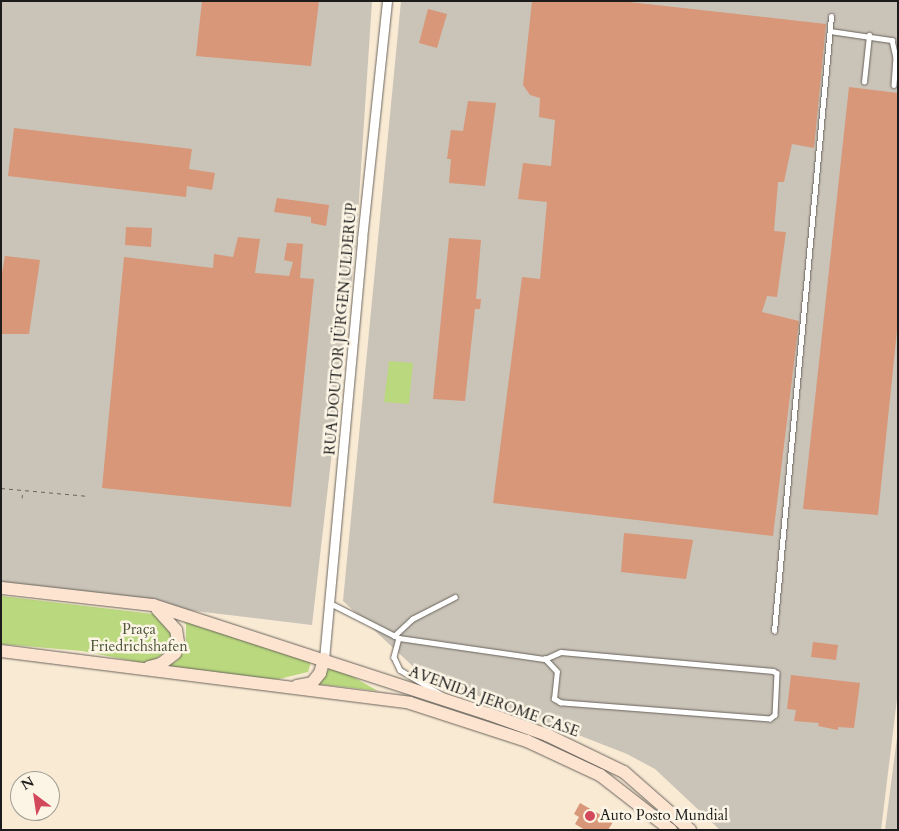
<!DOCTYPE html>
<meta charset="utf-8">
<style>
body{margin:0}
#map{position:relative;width:899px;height:831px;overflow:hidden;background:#f9ead4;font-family:Cardo,serif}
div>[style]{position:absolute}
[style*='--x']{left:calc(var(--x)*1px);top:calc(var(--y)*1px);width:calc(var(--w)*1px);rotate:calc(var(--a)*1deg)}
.industrial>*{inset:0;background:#cac3b8}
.green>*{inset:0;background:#bad87e}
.building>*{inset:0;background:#d79778}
.path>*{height:1px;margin-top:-0.5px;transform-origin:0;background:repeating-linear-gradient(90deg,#69645c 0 4px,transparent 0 8px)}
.roads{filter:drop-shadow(0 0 1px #69645c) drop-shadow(0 0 1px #69645c)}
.lane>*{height:4.5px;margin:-2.25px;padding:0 2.25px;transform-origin:2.25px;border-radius:2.25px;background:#fff}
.street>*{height:9px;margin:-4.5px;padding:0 4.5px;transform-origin:4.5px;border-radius:4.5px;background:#fff}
.secondary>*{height:12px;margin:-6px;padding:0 6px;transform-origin:6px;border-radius:6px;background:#fde4d1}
.dots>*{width:14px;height:14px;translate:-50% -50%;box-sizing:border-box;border:2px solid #fcf5e5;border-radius:50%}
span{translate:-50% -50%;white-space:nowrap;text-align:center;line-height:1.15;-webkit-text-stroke:5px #fcf5e5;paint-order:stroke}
.street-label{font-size:15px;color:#1c1c1c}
.park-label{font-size:15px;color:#4b5439}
.poi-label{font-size:15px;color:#1c1c1c}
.left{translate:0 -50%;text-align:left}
.frame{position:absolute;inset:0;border:2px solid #1c1c1c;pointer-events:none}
.north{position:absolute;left:10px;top:771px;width:50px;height:50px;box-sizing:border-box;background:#fcf5e5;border:1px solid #a29e95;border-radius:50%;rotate:329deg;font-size:14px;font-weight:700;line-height:20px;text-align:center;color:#1c1c1c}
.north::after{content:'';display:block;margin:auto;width:18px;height:22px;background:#d1495b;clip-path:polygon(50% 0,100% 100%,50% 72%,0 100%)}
</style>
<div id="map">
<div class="industrial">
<i style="clip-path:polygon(1px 1px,372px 1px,356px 244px,312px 625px,1px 588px)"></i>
<i style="clip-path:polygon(401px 1px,898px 1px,898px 691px,881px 830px,720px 830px,655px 769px,627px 754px,420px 673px,343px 601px)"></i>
<i style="clip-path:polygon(898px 730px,898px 830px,885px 830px)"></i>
</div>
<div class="green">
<i style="clip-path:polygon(389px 361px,413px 363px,409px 404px,384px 402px)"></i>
<i style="clip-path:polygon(1px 596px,162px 615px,169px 624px,173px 641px,167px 651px,148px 664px,82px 651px,1px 644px)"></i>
<i style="clip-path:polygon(177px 616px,311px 662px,308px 672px,279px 679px,233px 680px,165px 667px,177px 661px,186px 648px,186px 624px)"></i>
<i style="clip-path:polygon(332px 665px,378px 691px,318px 684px)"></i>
</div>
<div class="building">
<i style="clip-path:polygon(202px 1px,319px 1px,311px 66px,196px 56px)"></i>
<i style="clip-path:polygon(532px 1px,620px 1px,826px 24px,814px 148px,792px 144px,784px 182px,778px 182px,774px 231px,786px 232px,777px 297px,767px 296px,762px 312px,799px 321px,773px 536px,493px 503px,522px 277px,540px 279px,547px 202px,518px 199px,523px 163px,551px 166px,555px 120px,539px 117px,540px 98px,530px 95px,523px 85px)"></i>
<i style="clip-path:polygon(428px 9px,447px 14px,437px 48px,419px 43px)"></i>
<i style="clip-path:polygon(849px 87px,898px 93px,898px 321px,878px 515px,803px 509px)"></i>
<i style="clip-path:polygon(468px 101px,496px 103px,485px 186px,449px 183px,451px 159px,447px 159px,451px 130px,463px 131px)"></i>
<i style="clip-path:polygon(14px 128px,192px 149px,189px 169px,215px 173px,212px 190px,187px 186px,186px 197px,8px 176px)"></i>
<i style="clip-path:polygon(277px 198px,329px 205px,326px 226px,311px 223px,311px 217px,274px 212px)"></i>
<i style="clip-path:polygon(126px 227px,152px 228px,151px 247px,125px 245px)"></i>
<i style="clip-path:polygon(238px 237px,260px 239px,255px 273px,289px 276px,293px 262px,284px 260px,287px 243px,303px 244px,300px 278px,314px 279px,291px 507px,102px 488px,124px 257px,213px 268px,214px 254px,233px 257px)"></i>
<i style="clip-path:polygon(449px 238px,481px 240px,476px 299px,481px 299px,480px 309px,475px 309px,465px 401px,433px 399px)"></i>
<i style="clip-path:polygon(5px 256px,40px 260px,29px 334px,1px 334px,1px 279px)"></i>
<i style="clip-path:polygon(624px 533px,693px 540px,686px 579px,621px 572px)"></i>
<i style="clip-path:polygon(813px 642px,838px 645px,836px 660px,811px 657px)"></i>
<i style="clip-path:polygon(791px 675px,860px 683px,854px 728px,838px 727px,838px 730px,818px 726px,819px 723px,794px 721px,796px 710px,787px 709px)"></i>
<i style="clip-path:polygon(580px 803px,613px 822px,608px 830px,585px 830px,575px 824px,579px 817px,574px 814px)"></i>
</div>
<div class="path">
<i style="--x:1;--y:488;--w:88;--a:5.2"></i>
<i style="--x:22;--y:498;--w:7;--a:-82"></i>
</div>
<div class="roads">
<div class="lane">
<i style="--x:830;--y:31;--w:63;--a:8.3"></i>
<i style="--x:892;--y:40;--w:17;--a:77"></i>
<i style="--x:896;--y:57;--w:28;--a:94"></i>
<i style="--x:864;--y:82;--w:47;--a:-83.9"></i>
<i style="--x:330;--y:603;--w:77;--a:26.9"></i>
<i style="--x:399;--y:638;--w:148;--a:8.2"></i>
<i style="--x:545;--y:659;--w:17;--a:-24"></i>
<i style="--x:561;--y:652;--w:213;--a:5.1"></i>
<i style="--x:773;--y:671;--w:4;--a:27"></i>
<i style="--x:777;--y:673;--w:42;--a:92.7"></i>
<i style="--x:775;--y:715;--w:6;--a:141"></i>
<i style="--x:770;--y:719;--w:210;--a:-175.6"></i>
<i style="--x:561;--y:703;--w:8;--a:-150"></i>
<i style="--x:554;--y:699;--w:27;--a:-84"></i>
<i style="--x:557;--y:672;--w:18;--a:-133"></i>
<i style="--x:774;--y:631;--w:617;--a:-84.7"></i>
<i style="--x:394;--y:636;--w:25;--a:-43"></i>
<i style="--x:412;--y:619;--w:48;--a:-27.1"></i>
<i style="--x:399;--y:638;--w:20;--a:105"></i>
<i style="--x:394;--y:657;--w:14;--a:65"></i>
<i style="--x:400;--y:670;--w:51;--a:30.6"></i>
</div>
<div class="street">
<i style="--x:324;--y:659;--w:422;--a:-84.8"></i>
<i style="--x:362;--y:239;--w:239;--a:-84"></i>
</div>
<div class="secondary">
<i style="--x:1;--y:588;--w:153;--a:6.4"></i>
<i style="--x:153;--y:605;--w:353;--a:18"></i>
<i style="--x:489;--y:714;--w:62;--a:19.9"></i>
<i style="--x:547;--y:735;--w:85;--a:25.7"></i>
<i style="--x:624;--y:772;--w:88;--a:41.3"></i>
<i style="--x:1;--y:651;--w:412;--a:7.2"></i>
<i style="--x:410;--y:703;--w:123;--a:18"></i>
<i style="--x:527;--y:741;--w:81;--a:25"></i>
<i style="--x:600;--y:775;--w:90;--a:37.8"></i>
<i style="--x:149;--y:667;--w:12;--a:-14"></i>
<i style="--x:161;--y:664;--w:18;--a:-38"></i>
<i style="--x:175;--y:653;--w:11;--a:-75"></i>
<i style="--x:178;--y:642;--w:12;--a:-99"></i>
<i style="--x:176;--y:630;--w:28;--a:-132"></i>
<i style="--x:297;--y:686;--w:15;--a:-11"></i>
<i style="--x:312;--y:683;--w:13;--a:-51"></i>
<i style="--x:320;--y:673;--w:15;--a:-74"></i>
</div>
</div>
<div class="dots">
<i style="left:590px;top:816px;background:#d1495b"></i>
</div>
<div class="street-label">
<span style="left:341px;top:329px;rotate:-85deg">RUA DOUTOR JÜRGEN ULDERUP</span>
<span style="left:494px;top:702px;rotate:20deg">AVENIDA JEROME CASE</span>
</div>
<div class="park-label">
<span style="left:139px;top:638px">Praça<br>Friedrichshafen</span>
</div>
<div class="poi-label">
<span class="left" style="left:600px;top:816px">Auto Posto Mundial</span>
</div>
<div class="frame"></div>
<div class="north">N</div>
</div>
